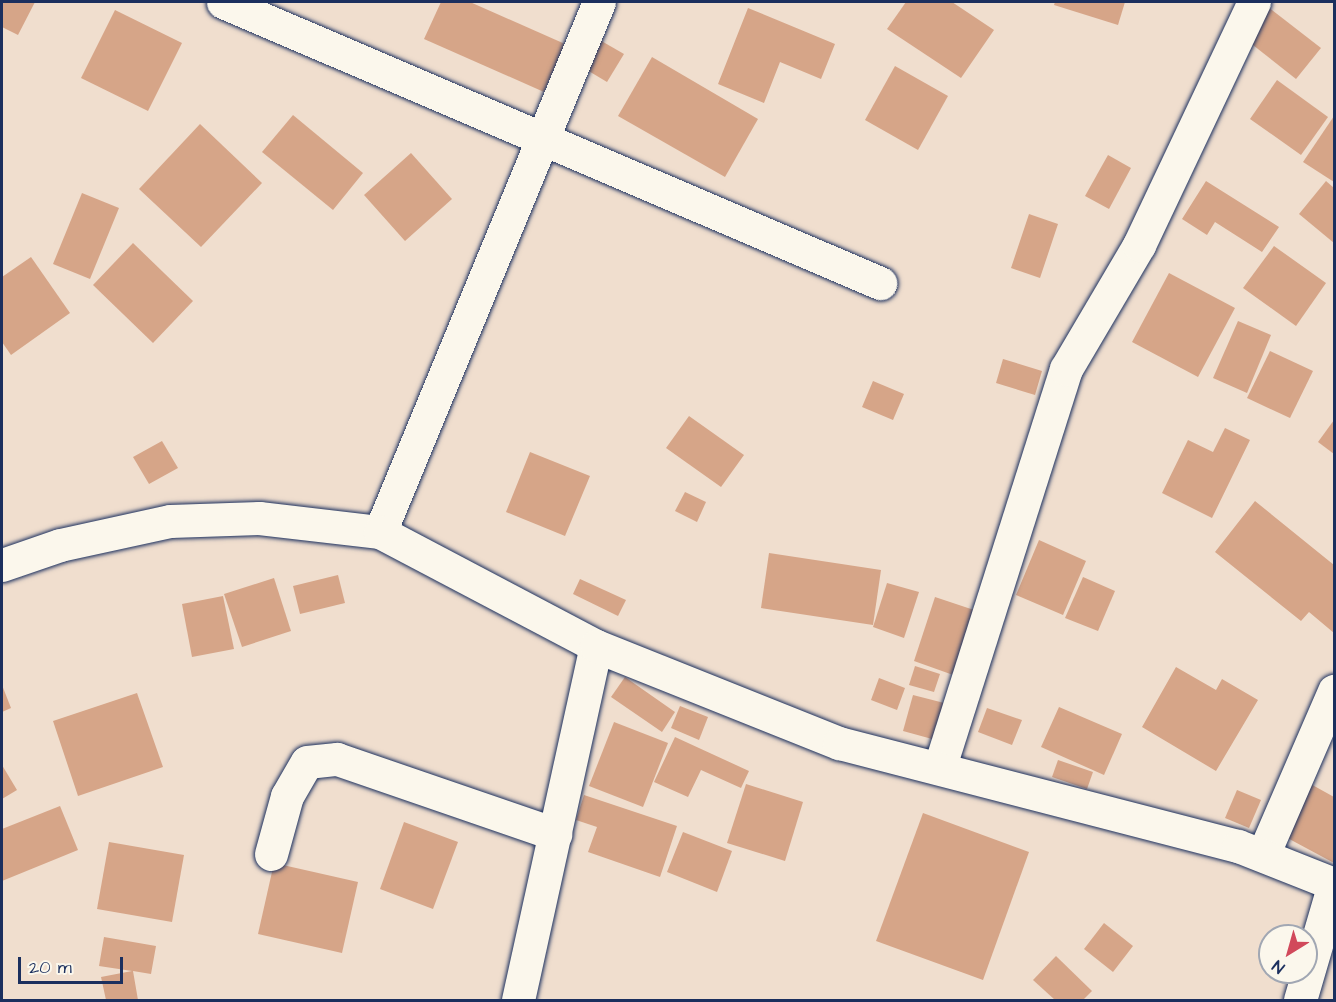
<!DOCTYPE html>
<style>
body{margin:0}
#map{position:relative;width:1336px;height:1002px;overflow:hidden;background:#f0dece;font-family:"Architects Daughter",sans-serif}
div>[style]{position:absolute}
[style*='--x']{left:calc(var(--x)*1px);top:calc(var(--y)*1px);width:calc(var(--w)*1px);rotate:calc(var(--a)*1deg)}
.building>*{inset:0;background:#d6a588}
.roads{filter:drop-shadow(0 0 2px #1b2f5e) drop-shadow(0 0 2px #1b2f5e)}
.street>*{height:33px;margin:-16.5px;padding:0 16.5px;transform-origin:16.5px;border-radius:16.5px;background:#fbf7ec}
.secondary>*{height:33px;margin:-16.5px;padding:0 16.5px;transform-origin:16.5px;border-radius:16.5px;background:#fbf7ec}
span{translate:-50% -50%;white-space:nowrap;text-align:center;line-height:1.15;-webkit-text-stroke:4.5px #fbf7ec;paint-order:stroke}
.frame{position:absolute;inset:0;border:3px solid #1b2f5e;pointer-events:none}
.north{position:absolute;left:1258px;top:924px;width:60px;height:60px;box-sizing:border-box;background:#fbf7ec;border:2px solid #a1a7b3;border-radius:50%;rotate:217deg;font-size:16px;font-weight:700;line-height:24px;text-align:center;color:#1b2f5e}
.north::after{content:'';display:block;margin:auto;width:21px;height:27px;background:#d1495b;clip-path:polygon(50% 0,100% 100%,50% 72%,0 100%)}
.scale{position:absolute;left:18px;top:957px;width:105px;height:27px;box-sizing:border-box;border:3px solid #1b2f5e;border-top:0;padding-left:8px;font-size:18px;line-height:21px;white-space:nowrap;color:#1b2f5e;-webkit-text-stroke:4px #fbf7ec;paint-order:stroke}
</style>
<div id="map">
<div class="building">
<i style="clip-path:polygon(2px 2px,35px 2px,18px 35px,2px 27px)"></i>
<i style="clip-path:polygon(441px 2px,470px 2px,565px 44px,544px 92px,424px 39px)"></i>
<i style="clip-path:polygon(906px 2px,952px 2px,994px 30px,961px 78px,887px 29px)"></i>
<i style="clip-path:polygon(1055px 2px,1125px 2px,1118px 25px,1054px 5px)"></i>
<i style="clip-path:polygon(1268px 7px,1321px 48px,1296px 79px,1244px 38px)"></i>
<i style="clip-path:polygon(748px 8px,835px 44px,821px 79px,780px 62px,764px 103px,718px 84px)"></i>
<i style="clip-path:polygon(115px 10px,182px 43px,148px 111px,81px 78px)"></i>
<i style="clip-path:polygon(598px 39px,624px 54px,607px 82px,582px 67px)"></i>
<i style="clip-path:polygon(652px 57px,758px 119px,725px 177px,618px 116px)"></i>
<i style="clip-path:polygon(895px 66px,948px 96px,918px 150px,865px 120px)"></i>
<i style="clip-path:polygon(1277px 80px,1328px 117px,1301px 155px,1250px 119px)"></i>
<i style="clip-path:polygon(293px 115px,363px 173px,333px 210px,262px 152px)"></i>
<i style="clip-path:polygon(1334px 116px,1334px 182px,1303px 162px)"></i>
<i style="clip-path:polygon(200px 124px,262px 183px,201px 247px,139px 189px)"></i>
<i style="clip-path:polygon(411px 153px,452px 199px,405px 241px,364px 195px)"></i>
<i style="clip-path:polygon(1108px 155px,1131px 168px,1109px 209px,1085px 196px)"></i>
<i style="clip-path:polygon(1206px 181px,1279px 227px,1262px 252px,1215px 222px,1207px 235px,1182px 219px)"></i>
<i style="clip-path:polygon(1326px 181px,1334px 188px,1334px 243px,1299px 214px)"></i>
<i style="clip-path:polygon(82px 193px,119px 208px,90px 279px,53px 264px)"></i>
<i style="clip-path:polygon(1029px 214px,1058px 224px,1040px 278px,1011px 268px)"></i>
<i style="clip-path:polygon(133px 243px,193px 301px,153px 343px,93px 285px)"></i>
<i style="clip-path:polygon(1274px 246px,1326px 283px,1296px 326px,1243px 288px)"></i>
<i style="clip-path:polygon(31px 257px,70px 313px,11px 355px,2px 342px,2px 277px)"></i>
<i style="clip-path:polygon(1169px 273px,1235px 308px,1198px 377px,1132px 342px)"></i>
<i style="clip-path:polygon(1238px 321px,1271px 335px,1247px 393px,1213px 378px)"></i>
<i style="clip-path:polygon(1270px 351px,1313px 371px,1290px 418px,1247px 398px)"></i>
<i style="clip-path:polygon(1003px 359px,1042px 371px,1035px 395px,996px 383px)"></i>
<i style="clip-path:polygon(873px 381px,904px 394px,893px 420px,862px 407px)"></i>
<i style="clip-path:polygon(689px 416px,744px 455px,721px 487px,666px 448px)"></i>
<i style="clip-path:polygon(1334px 420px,1334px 454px,1318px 442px)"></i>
<i style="clip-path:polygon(1225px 428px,1250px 440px,1212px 518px,1162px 493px,1188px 440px,1213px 452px)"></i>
<i style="clip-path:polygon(162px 441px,178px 468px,149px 484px,133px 457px)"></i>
<i style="clip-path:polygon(530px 452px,590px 476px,565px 536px,506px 512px)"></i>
<i style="clip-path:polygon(685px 492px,706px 502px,697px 522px,675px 511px)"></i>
<i style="clip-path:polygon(1255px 501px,1334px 565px,1334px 633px,1309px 612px,1301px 621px,1215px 552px)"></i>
<i style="clip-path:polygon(1039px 540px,1086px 561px,1063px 615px,1016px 595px)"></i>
<i style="clip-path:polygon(769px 553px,881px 570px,873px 625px,761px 608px)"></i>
<i style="clip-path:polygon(338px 575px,345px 603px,300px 614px,293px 586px)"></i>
<i style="clip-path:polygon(1083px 577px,1115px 591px,1098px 631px,1065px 618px)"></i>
<i style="clip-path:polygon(274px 578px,291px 631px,242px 647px,224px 594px)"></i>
<i style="clip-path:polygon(580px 579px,626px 600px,618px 616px,573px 594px)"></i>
<i style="clip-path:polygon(887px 583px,919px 592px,904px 638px,873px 627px)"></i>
<i style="clip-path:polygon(223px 596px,234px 649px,192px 657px,182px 604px)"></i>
<i style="clip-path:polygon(935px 597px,977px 611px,956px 676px,914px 661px)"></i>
<i style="clip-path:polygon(915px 666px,940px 674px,934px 692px,909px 685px)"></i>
<i style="clip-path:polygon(1176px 667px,1216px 690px,1222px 679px,1258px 700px,1216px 771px,1142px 727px)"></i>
<i style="clip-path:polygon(625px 677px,675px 712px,662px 732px,611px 697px)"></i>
<i style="clip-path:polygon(879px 678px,905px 688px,897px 710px,871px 700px)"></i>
<i style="clip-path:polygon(2px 685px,11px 708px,2px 712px)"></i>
<i style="clip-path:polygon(137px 693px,163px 767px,78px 796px,53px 721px)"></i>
<i style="clip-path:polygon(913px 695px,952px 705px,943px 742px,903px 731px)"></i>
<i style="clip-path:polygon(680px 706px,708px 717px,699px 740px,671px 728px)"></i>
<i style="clip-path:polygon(1059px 707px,1122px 734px,1104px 775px,1041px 747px)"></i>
<i style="clip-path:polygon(987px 708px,1022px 720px,1012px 745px,978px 732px)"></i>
<i style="clip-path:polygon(614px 722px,668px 743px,643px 807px,589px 786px)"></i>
<i style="clip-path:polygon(675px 737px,749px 771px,741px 788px,701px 770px,688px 797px,654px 782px)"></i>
<i style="clip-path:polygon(1058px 760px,1093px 772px,1087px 789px,1052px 777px)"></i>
<i style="clip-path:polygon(2px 765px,17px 790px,2px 799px)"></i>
<i style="clip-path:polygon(1307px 782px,1334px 797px,1334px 863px,1280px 834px)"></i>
<i style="clip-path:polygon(746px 784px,803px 802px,785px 861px,727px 843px)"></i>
<i style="clip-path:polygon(1237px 790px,1261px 800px,1249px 828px,1225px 818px)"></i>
<i style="clip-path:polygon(584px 795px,677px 826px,660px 877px,588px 852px,597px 827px,576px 820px)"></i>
<i style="clip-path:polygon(60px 806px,78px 850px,2px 881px,2px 829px)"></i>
<i style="clip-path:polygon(923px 813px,1029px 852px,983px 980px,876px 941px)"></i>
<i style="clip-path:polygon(404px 822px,458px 842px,433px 909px,380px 889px)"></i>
<i style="clip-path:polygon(683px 832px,732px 851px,717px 892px,667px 872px)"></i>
<i style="clip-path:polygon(109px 842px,184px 855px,172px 922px,97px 909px)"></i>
<i style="clip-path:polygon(274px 863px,358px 882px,342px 953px,258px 934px)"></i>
<i style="clip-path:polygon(1104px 923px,1133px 946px,1113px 972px,1084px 949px)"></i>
<i style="clip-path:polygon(104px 937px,156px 946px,151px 974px,133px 971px,138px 1000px,106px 1000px,101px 977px,132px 971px,99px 966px)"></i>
<i style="clip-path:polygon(1056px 956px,1092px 991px,1083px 1000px,1055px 1000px,1033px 980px)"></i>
</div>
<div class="roads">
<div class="street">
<i style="--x:223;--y:2;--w:715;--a:23.16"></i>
<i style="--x:380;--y:532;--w:573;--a:-67.55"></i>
<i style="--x:940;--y:766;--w:417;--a:-72.4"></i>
<i style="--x:1066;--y:369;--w:144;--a:-59.5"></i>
<i style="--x:1139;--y:245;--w:269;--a:-64.7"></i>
<i style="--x:271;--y:854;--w:60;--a:-74.6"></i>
<i style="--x:287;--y:796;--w:39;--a:-60"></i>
<i style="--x:307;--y:762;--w:30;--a:-6"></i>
<i style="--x:337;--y:759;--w:231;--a:19"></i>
<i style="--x:1263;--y:855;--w:179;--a:-66.6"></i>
<i style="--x:518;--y:1000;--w:362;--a:-77.6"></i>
<i style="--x:1300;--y:1000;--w:121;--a:-73.7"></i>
</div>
<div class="secondary">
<i style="--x:2;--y:565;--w:61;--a:-19"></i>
<i style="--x:60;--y:545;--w:113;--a:-12.3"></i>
<i style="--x:170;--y:521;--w:89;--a:-1.9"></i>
<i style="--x:259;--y:518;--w:122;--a:6.6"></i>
<i style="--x:380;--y:532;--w:244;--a:27.8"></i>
<i style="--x:596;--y:646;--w:262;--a:21.8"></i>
<i style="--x:839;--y:743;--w:412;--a:14.5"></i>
<i style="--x:1238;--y:846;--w:103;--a:21.6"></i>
</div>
</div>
<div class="frame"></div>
<div class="north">N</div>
<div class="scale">20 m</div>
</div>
